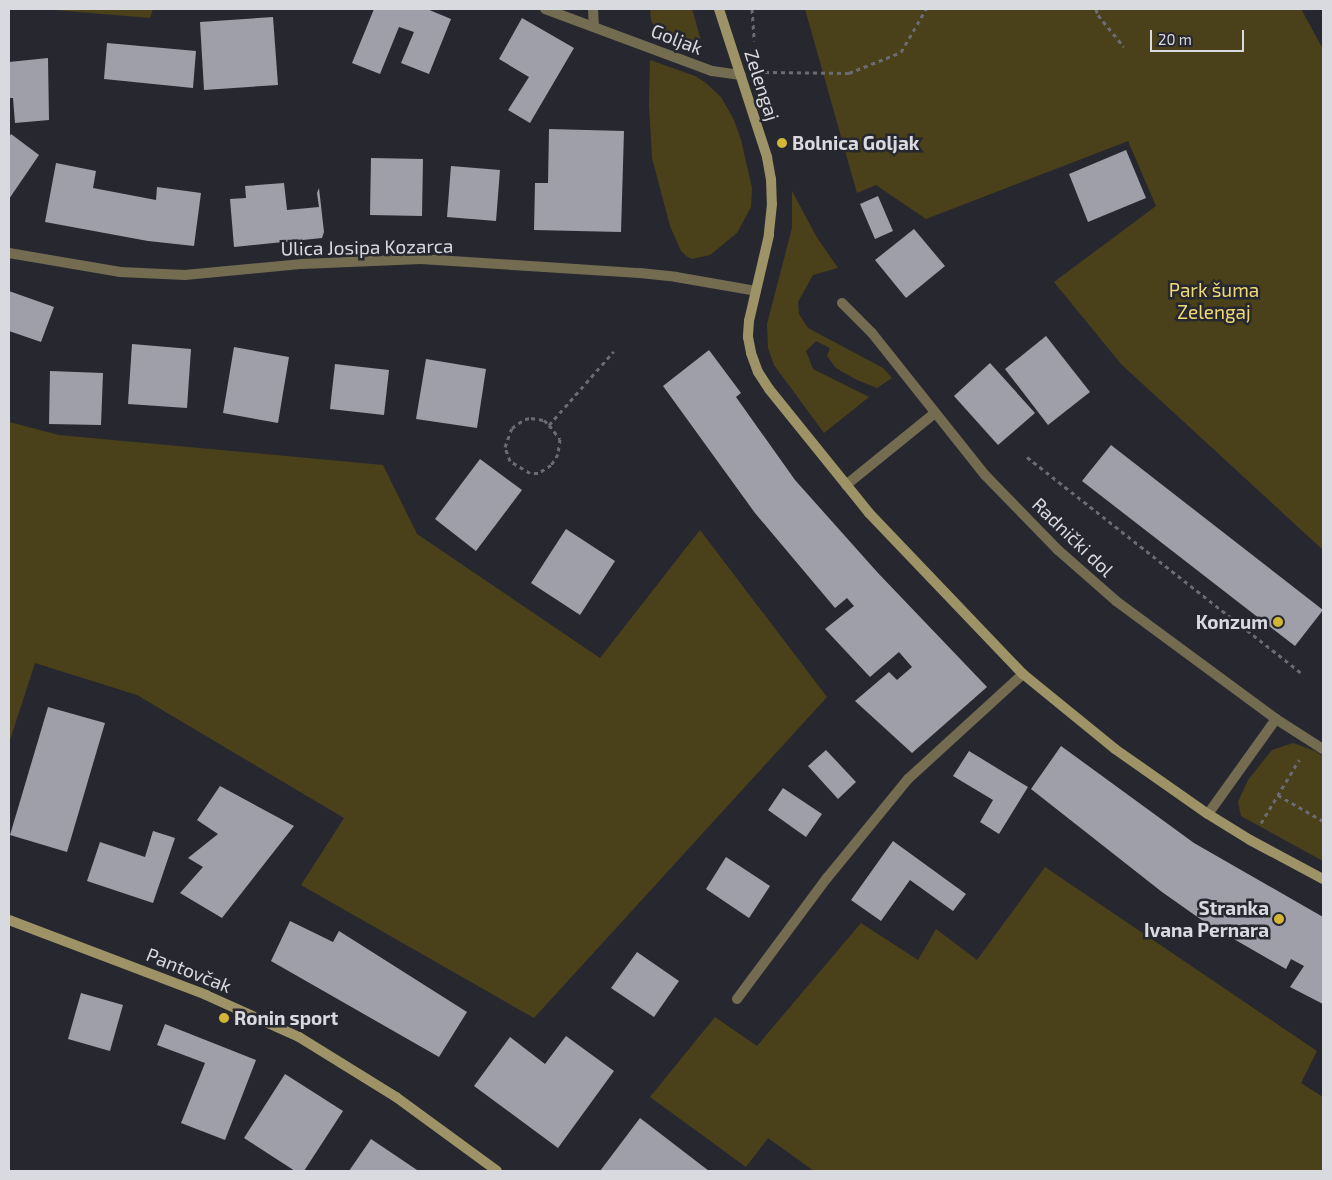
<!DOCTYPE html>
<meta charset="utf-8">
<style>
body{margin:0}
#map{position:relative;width:1332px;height:1180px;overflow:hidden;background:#27282f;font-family:"Exo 2",sans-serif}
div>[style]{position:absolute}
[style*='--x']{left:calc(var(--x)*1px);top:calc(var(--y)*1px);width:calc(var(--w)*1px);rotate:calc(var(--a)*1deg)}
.green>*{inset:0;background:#4a411a}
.building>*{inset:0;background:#9e9fa8}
.path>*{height:3px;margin-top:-1.5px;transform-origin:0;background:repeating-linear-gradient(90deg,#6b6c72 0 4px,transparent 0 8px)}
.lane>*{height:10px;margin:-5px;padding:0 5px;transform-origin:5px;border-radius:5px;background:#736c51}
.street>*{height:10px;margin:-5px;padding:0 5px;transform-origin:5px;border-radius:5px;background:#736c51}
.secondary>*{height:10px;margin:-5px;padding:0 5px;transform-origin:5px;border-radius:5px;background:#9e9366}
.dots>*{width:14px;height:14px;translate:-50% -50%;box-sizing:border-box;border:2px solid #27282f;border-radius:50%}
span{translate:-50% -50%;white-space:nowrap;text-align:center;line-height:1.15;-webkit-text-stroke:5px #27282f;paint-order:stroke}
.street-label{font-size:19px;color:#d9dadf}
.poi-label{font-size:19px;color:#d9dadf;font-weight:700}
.left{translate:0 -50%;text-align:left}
.right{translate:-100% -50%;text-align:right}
.park-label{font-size:19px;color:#f1d975}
.frame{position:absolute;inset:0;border:10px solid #d9dadf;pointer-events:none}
.scale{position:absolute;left:1150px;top:30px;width:94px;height:22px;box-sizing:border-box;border:2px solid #d9dadf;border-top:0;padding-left:6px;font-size:15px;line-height:18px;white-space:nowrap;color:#d9dadf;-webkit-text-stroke:4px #27282f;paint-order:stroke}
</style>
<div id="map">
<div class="green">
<i style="clip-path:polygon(43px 9px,153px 9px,150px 18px)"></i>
<i style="clip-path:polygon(650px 9px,692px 9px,701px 40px,697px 42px,655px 29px,651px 20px)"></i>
<i style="clip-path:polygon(805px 9px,1301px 9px,1323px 49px,1323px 550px,1121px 364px,1054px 282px,1156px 206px,1128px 141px,926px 219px,876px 185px,857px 193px)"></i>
<i style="clip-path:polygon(650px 60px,695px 76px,706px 83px,721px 97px,734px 120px,741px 140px,752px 188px,751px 207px,737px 233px,710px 255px,692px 259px,686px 256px,681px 251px,670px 226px,652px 158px,649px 104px)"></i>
<i style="clip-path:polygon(792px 191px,816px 236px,838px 268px,813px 275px,798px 302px,799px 314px,808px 328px,883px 368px,892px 378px,877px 388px,857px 380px,836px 368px,827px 356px,830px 348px,816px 341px,806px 351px,813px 369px,869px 397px,824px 433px,774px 365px,768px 348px,767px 324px,792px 228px)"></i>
<i style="clip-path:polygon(9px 422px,59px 435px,383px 465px,417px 534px,600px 658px,700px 530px,827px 697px,534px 1018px,301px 885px,344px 818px,137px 695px,35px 663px,9px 743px)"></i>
<i style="clip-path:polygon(1293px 743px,1315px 751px,1323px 756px,1323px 861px,1241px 816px,1238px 802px,1248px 780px,1272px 750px)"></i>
<i style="clip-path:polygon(1045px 867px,1317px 1051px,1301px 1083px,1323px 1097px,1323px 1171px,814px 1171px,768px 1138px,746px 1167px,650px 1097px,715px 1017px,757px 1046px,861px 923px,918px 960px,936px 929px,977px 960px)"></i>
</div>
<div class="building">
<i style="clip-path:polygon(374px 9px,427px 9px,451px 19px,429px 74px,401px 63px,414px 32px,399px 27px,380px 74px,352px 63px)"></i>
<i style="clip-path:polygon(273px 17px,278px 85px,204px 90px,200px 22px)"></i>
<i style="clip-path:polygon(522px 18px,574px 48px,530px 123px,508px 110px,529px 77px,499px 59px)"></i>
<i style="clip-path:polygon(107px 43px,196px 51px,193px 88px,104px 79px)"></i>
<i style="clip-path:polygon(48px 58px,49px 120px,15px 123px,13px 98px,9px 98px,9px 62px)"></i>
<i style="clip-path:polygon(549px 129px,624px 131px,621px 232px,534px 230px,535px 183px,548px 183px)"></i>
<i style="clip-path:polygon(11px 134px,39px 155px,9px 199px,9px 137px)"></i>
<i style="clip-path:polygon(1126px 150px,1146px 198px,1088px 222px,1069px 174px)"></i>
<i style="clip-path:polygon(371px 158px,423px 159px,422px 216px,370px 215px)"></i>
<i style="clip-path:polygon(56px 163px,96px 171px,93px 188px,156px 200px,157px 187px,201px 193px,194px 246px,148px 241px,45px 222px)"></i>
<i style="clip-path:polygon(451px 166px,500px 170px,496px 221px,447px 217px)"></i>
<i style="clip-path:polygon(284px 183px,287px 210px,319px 207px,317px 193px,319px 188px,324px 232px,322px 238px,234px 247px,230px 199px,246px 198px,245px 186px)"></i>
<i style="clip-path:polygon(878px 196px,893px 231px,875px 239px,860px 204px)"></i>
<i style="clip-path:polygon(914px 229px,945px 266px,906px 298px,875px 260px)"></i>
<i style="clip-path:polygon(9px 291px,54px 307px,41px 342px,9px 331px)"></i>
<i style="clip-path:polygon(1046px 336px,1090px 392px,1048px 425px,1005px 369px)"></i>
<i style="clip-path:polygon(132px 344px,191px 349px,187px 408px,128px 404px)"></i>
<i style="clip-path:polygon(234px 347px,289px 357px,278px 423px,223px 413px)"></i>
<i style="clip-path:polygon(709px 350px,741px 393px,736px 397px,795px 480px,878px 573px,987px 687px,912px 753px,855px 701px,889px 672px,897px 680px,912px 667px,899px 652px,870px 677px,825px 629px,854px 606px,847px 598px,835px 608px,755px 513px,663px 386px)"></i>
<i style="clip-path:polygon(426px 359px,486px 369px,477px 428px,416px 419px)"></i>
<i style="clip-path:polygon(990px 363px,1035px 413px,998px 445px,954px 396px)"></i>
<i style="clip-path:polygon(335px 364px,389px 370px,384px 415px,330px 409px)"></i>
<i style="clip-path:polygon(50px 371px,103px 373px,101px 425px,49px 424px)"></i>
<i style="clip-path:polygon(1111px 445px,1323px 610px,1295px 646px,1082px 481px)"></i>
<i style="clip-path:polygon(480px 459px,522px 490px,476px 551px,435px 519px)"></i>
<i style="clip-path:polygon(566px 529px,615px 561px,580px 615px,531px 583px)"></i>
<i style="clip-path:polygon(48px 707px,105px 723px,67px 852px,10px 835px)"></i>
<i style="clip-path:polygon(1061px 746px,1194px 843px,1323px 917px,1323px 1004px,1290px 987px,1304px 966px,1291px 959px,1286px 969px,1206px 923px,1162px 892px,1031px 789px)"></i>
<i style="clip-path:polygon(826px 750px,856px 782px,838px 799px,808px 766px)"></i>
<i style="clip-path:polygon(969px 751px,1028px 787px,999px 834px,980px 822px,993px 800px,953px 776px)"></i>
<i style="clip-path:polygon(220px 786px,294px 826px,222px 918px,180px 893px,203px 867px,188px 858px,218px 834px,197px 820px)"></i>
<i style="clip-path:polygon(783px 788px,822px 814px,806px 837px,768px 810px)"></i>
<i style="clip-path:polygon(153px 831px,175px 838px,153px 903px,87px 881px,100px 842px,145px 857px)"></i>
<i style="clip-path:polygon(893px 841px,966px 894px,953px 911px,910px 880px,881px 921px,851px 900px)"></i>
<i style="clip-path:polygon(726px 857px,770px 886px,749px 918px,706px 889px)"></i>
<i style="clip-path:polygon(290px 921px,333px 942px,339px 931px,467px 1012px,439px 1057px,271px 961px)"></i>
<i style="clip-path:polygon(637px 952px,679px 981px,654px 1017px,611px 988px)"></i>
<i style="clip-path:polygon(81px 993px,123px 1005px,110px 1051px,68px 1039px)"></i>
<i style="clip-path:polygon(165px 1024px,256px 1060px,225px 1140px,181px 1123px,205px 1063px,157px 1045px)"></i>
<i style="clip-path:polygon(566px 1036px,614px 1071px,558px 1148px,474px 1086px,510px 1037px,545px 1064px)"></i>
<i style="clip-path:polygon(285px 1074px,343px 1111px,304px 1171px,295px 1171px,244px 1138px)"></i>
<i style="clip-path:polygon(640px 1118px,709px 1171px,600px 1171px)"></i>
<i style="clip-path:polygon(371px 1139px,417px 1170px,416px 1171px,349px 1171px)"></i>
</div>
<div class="path">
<i style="--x:752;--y:9;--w:32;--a:86"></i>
<i style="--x:1096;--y:9;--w:6;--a:72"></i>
<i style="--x:1098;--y:15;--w:41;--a:50.9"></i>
<i style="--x:765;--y:72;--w:84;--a:0.7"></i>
<i style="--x:849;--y:73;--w:56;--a:-22"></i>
<i style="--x:901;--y:52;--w:50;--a:-59.8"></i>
<i style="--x:549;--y:425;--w:18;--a:52"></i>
<i style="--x:560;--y:439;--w:15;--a:98"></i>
<i style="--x:558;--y:454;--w:13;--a:122"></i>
<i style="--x:551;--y:465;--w:15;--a:148"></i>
<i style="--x:538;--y:473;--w:8;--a:180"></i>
<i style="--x:530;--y:473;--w:23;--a:-149"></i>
<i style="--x:510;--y:461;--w:15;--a:-110"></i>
<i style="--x:505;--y:447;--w:20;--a:-70"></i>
<i style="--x:512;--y:428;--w:16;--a:-35"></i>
<i style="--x:525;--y:419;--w:6;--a:-9"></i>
<i style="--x:531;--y:418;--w:13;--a:9"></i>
<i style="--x:544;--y:420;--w:7;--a:45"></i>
<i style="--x:549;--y:425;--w:98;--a:-48.7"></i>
<i style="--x:1027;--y:457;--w:351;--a:38.2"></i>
<i style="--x:1278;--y:795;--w:52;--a:30"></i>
<i style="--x:1261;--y:823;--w:74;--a:-58.9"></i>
</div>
<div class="lane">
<i style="--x:593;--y:9;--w:18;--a:87"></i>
<i style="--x:846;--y:485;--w:114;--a:-39"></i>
<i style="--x:1208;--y:814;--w:117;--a:-54.4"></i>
</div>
<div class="street">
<i style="--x:545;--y:9;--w:178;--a:20.4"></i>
<i style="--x:712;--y:71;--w:29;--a:8"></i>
<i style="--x:9;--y:253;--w:113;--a:9.7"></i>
<i style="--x:120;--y:272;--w:65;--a:2.6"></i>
<i style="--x:185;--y:275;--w:118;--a:-5.4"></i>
<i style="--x:302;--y:264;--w:119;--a:-2.4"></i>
<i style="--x:421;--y:259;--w:219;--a:3.7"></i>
<i style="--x:640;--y:273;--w:36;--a:6"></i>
<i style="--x:676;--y:277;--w:81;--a:9.9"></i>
<i style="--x:842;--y:303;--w:42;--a:45"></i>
<i style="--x:872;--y:333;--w:181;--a:51.5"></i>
<i style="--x:985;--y:475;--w:105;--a:45.8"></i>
<i style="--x:1058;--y:550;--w:77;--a:41.3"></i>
<i style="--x:1116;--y:601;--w:199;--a:36.4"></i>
<i style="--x:1276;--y:719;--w:56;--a:32.6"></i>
<i style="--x:737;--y:999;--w:151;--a:-53.4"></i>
<i style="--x:827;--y:878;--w:128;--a:-50.7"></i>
<i style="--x:908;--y:779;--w:156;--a:-42.4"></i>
</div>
<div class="secondary">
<i style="--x:719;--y:9;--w:156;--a:72"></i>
<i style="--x:767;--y:157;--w:22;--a:80"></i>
<i style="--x:771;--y:179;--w:25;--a:88"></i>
<i style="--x:772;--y:204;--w:31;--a:96"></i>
<i style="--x:769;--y:235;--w:88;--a:103.1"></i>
<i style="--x:749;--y:321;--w:16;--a:94"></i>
<i style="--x:748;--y:337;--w:16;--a:79"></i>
<i style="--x:751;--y:353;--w:20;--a:70"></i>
<i style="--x:758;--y:372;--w:20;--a:57"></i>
<i style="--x:769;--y:389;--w:159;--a:51.1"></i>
<i style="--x:869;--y:513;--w:223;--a:46.3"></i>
<i style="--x:1023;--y:674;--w:119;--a:39.2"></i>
<i style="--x:1115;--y:749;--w:113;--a:35"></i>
<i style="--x:1208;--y:814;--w:49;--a:31.8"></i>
<i style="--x:1250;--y:840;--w:83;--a:28.1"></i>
<i style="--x:9;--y:920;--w:211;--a:20.8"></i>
<i style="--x:206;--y:995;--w:102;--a:24.3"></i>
<i style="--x:299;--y:1037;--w:114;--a:31.7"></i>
<i style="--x:396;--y:1097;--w:125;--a:36.2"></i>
</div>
<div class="dots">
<i style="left:782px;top:143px;background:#d3b635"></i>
<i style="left:1278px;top:622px;background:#d3b635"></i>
<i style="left:1279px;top:919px;background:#d3b635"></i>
<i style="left:224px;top:1018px;background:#d3b635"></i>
</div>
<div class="street-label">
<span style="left:677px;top:39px;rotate:21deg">Goljak</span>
<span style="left:762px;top:85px;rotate:72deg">Zelengaj</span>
<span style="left:367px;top:247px;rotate:-1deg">Ulica Josipa Kozarca</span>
<span style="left:1073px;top:537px;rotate:44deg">Radnički dol</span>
<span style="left:189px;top:970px;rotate:22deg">Pantovčak</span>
</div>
<div class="poi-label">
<span class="left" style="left:792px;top:143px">Bolnica Goljak</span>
<span class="right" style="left:1268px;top:622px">Konzum</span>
<span class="right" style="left:1269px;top:919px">Stranka<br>Ivana Pernara</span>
<span class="left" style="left:234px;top:1018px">Ronin sport</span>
</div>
<div class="park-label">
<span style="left:1214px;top:301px">Park šuma<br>Zelengaj</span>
</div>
<div class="frame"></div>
<div class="scale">20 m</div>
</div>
